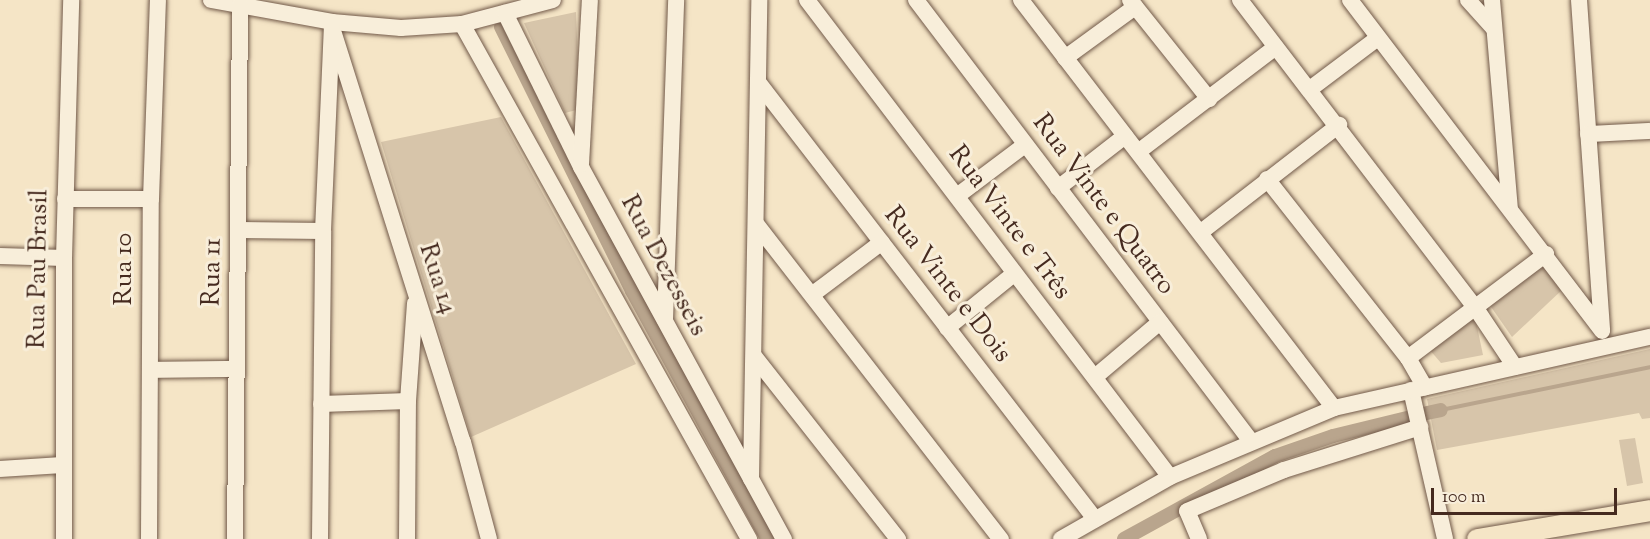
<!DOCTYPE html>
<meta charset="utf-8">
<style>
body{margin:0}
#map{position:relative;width:1650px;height:539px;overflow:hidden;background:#f5e5c6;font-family:"Sorts Mill Goudy",serif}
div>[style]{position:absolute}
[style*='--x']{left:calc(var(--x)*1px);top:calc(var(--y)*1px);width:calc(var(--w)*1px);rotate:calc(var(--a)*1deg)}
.green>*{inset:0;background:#d7c5aa}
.stream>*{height:4px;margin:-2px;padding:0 2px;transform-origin:2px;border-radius:2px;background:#b9a58d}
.canal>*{height:14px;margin:-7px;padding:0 7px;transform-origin:7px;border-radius:7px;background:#b9a58d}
.roads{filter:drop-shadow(0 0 2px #715949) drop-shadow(0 0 2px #715949)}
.minor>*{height:16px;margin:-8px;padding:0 8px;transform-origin:8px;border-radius:8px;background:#f8eeda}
.major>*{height:21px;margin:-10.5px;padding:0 10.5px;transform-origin:10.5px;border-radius:10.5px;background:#f5e5c6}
span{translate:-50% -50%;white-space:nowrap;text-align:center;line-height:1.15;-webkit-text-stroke:6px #f8eeda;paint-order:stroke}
.street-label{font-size:26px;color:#452a1f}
.scale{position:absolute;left:1431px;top:488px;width:186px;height:27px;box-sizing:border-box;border:3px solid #452a1f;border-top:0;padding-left:8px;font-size:18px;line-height:21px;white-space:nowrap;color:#452a1f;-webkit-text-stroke:4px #f8eeda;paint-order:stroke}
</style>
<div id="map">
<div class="green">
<i style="clip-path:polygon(576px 12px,580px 109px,565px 113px,524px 23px)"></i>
<i style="clip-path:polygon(501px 117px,636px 364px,471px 437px,381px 142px)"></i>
<i style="clip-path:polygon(1546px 262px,1563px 289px,1512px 337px,1489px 304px)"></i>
<i style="clip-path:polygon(1475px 317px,1483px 355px,1441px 363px,1429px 349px)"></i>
<i style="clip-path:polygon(1650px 349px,1650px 418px,1642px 419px,1639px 413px,1437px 450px,1427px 399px)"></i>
<i style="clip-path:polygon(1635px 438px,1643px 483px,1627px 486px,1619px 440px)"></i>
</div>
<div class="stream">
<i style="--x:1441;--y:410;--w:213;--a:-11.6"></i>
</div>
<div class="canal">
<i style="--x:501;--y:27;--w:295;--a:63.6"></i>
<i style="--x:632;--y:291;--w:282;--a:61.4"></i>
<i style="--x:1427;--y:413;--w:14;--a:-12"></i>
<i style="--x:1124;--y:539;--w:172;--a:-28.8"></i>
<i style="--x:1275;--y:456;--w:61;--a:-19"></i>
<i style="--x:1333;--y:436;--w:76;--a:-13.7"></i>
</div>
<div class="roads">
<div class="minor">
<i style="--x:211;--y:0;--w:123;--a:10.3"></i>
<i style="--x:332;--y:22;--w:69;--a:5"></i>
<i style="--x:401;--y:28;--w:61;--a:-3.8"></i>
<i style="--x:462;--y:24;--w:94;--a:-14.8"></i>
<i style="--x:807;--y:0;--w:599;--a:52.73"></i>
<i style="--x:916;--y:0;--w:552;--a:52.8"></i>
<i style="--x:1021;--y:0;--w:514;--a:52.51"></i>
<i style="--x:1130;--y:0;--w:127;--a:51.4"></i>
<i style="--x:1240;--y:0;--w:387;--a:52.6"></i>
<i style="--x:1475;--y:307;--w:72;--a:56.3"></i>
<i style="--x:1350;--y:0;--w:416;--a:52.7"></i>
<i style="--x:1468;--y:0;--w:39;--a:48"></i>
<i style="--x:1492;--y:0;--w:209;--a:85.1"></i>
<i style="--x:1579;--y:0;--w:330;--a:86"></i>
<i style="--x:505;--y:13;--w:172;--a:63.7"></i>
<i style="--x:581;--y:167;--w:424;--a:61.4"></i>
<i style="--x:462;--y:24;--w:590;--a:60.87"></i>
<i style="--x:334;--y:34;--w:428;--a:72.5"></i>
<i style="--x:463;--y:442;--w:100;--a:75"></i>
<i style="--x:1065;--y:58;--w:87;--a:-36.1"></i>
<i style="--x:758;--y:82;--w:552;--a:52.36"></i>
<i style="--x:1310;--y:89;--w:85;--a:-36.9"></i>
<i style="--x:1588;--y:134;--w:62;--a:-2.8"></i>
<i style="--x:1138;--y:152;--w:173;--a:-37.3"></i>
<i style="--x:581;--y:164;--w:164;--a:-86.9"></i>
<i style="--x:1267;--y:179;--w:228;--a:51.8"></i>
<i style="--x:1408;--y:358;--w:34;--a:60"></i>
<i style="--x:1058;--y:188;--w:85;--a:-37.8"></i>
<i style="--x:957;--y:196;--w:85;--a:-36.9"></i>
<i style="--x:65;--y:199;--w:86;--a:0"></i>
<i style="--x:757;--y:225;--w:398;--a:52.2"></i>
<i style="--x:239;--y:230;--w:84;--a:0.7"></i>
<i style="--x:1201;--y:232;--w:175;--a:-37.8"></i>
<i style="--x:0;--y:256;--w:64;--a:1.8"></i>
<i style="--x:813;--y:294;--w:86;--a:-37"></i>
<i style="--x:665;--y:320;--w:320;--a:-88"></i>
<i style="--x:947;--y:328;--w:87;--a:-39"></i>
<i style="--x:754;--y:356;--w:233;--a:51.8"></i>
<i style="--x:1408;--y:358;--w:173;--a:-37"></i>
<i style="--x:150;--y:370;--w:87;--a:-0.7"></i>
<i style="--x:1095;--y:377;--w:85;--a:-40.2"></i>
<i style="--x:1411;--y:390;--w:153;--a:77.1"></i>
<i style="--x:321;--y:404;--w:87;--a:-2"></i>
<i style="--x:0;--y:469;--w:62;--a:-3.7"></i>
<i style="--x:751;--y:479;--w:479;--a:-89"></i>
<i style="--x:64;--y:539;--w:281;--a:-90"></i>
<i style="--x:64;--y:258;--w:258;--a:-88.4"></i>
<i style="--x:149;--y:539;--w:340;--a:-89.7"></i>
<i style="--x:151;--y:199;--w:199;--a:-88"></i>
<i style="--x:235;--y:539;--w:534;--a:-89.46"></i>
<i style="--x:320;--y:539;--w:308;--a:-89.4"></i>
<i style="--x:323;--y:231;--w:209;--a:-87.5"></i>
<i style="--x:407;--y:539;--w:138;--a:-89.6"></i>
<i style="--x:408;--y:401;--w:98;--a:-85.9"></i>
<i style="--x:1061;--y:539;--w:125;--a:-29.6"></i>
<i style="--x:1170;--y:477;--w:178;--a:-22.8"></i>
<i style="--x:1334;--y:408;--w:324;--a:-12.7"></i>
<i style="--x:1199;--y:539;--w:30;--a:-113"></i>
<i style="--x:1187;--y:511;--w:105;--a:-22.9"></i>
<i style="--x:1284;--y:470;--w:143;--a:-17.5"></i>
</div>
<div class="major">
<i style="--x:1477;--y:539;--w:175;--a:-9.5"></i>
</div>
</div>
<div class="street-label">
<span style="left:1103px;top:205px;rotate:53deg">Rua Vinte e Quatro</span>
<span style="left:1009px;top:223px;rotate:53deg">Rua Vinte e Três</span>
<span style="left:663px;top:266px;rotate:62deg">Rua Dezesseis</span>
<span style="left:39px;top:269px;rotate:-89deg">Rua Pau Brasil</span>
<span style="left:125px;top:269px;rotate:-90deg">Rua 10</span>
<span style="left:213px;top:272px;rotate:-89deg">Rua 11</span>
<span style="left:437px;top:279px;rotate:72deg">Rua 14</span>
<span style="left:947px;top:285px;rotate:52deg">Rua Vinte e Dois</span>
</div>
<div class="scale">100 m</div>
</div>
